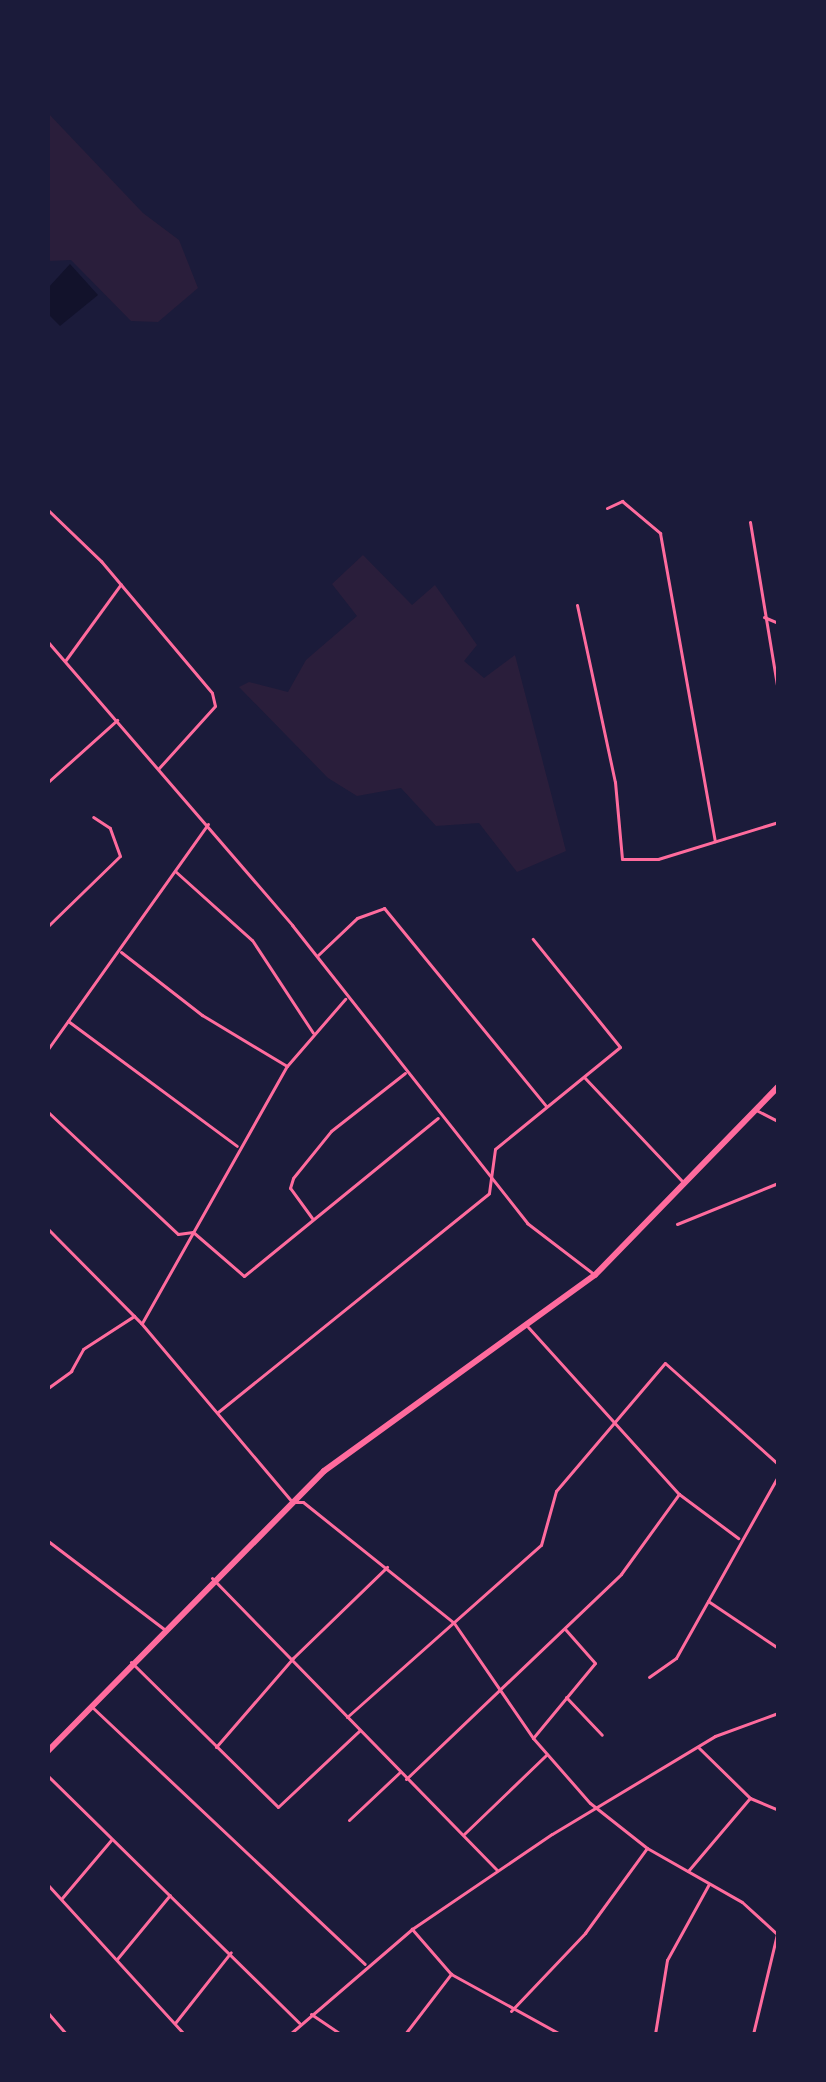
<!DOCTYPE html>
<style>
body{margin:0}
#map{position:relative;width:826px;height:2082px;overflow:hidden;background:#1b1b3a;font-family:"Exo 2",sans-serif}
div>[style]{position:absolute}
[style*='--x']{left:calc(var(--x)*1px);top:calc(var(--y)*1px);width:calc(var(--w)*1px);rotate:calc(var(--a)*1deg)}
.green>*{inset:0;background:#2a1e3b}
.water>*{inset:0;background:#12122b}
.minor>*{height:3px;margin:-1.5px;padding:0 1.5px;transform-origin:1.5px;border-radius:1.5px;background:#ff6b9d}
.trunk>*{height:6px;margin:-3px;padding:0 3px;transform-origin:3px;border-radius:3px;background:#ff6b9d}
span{translate:-50% -50%;white-space:nowrap;text-align:center;line-height:1.15;-webkit-text-stroke:7px #1b1b3a;paint-order:stroke}
.frame{position:absolute;inset:0;border:50px solid #1b1b3a;pointer-events:none}
</style>
<div id="map">
<div class="green">
<i style="clip-path:polygon(48px 113px,143px 213px,179px 240px,198px 288px,158px 322px,131px 321px,71px 260px,48px 261px)"></i>
<i style="clip-path:polygon(363px 555px,412px 605px,435px 585px,477px 645px,464px 661px,484px 678px,515px 655px,566px 851px,517px 872px,479px 823px,436px 826px,401px 788px,357px 796px,328px 778px,239px 687px,249px 682px,288px 692px,306px 660px,357px 616px,332px 584px)"></i>
</div>
<div class="water">
<i style="clip-path:polygon(70px 264px,98px 295px,60px 326px,48px 314px,48px 288px)"></i>
</div>
<div class="minor">
<i style="--x:607;--y:508;--w:17;--a:-25"></i>
<i style="--x:622;--y:501;--w:50;--a:40.1"></i>
<i style="--x:660;--y:533;--w:313;--a:79.9"></i>
<i style="--x:48;--y:510;--w:74;--a:43.9"></i>
<i style="--x:101;--y:561;--w:172;--a:49.9"></i>
<i style="--x:212;--y:693;--w:13;--a:77"></i>
<i style="--x:215;--y:706;--w:84;--a:132.1"></i>
<i style="--x:750;--y:522;--w:172;--a:80.6"></i>
<i style="--x:577;--y:605;--w:181;--a:77.9"></i>
<i style="--x:615;--y:782;--w:77;--a:84.8"></i>
<i style="--x:622;--y:859;--w:36;--a:0"></i>
<i style="--x:658;--y:859;--w:126;--a:-17.1"></i>
<i style="--x:764;--y:617;--w:15;--a:23"></i>
<i style="--x:48;--y:642;--w:374;--a:49.2"></i>
<i style="--x:292;--y:925;--w:380;--a:51.7"></i>
<i style="--x:527;--y:1223;--w:86;--a:37.4"></i>
<i style="--x:65;--y:661;--w:95;--a:-54"></i>
<i style="--x:48;--y:782;--w:93;--a:-41.9"></i>
<i style="--x:175;--y:871;--w:103;--a:41.9"></i>
<i style="--x:252;--y:940;--w:111;--a:56.7"></i>
<i style="--x:48;--y:926;--w:100;--a:-44.2"></i>
<i style="--x:120;--y:856;--w:30;--a:-110"></i>
<i style="--x:110;--y:828;--w:20;--a:-147"></i>
<i style="--x:121;--y:952;--w:103;--a:37.9"></i>
<i style="--x:202;--y:1015;--w:99;--a:31"></i>
<i style="--x:317;--y:956;--w:55;--a:-43.5"></i>
<i style="--x:357;--y:918;--w:29;--a:-20"></i>
<i style="--x:384;--y:908;--w:256;--a:50.7"></i>
<i style="--x:68;--y:1021;--w:210;--a:36.5"></i>
<i style="--x:48;--y:1049;--w:276;--a:-54.6"></i>
<i style="--x:584;--y:1077;--w:146;--a:46.7"></i>
<i style="--x:756;--y:1110;--w:25;--a:27"></i>
<i style="--x:48;--y:1112;--w:178;--a:43.2"></i>
<i style="--x:178;--y:1234;--w:15;--a:-8"></i>
<i style="--x:193;--y:1232;--w:67;--a:40.8"></i>
<i style="--x:244;--y:1276;--w:250;--a:-39.2"></i>
<i style="--x:312;--y:1218;--w:37;--a:-126"></i>
<i style="--x:290;--y:1188;--w:10;--a:-73"></i>
<i style="--x:293;--y:1178;--w:60;--a:-51"></i>
<i style="--x:331;--y:1131;--w:94;--a:-38.1"></i>
<i style="--x:677;--y:1224;--w:109;--a:-22.1"></i>
<i style="--x:48;--y:1229;--w:132;--a:45.3"></i>
<i style="--x:141;--y:1323;--w:234;--a:49.8"></i>
<i style="--x:292;--y:1502;--w:11;--a:0"></i>
<i style="--x:303;--y:1502;--w:193;--a:38.7"></i>
<i style="--x:454;--y:1623;--w:140;--a:55.5"></i>
<i style="--x:533;--y:1738;--w:86;--a:48.8"></i>
<i style="--x:590;--y:1803;--w:73;--a:38.3"></i>
<i style="--x:647;--y:1848;--w:109;--a:29.6"></i>
<i style="--x:742;--y:1902;--w:46;--a:42.4"></i>
<i style="--x:142;--y:1323;--w:295;--a:-60.6"></i>
<i style="--x:287;--y:1066;--w:89;--a:-49.1"></i>
<i style="--x:528;--y:1327;--w:225;--a:47.9"></i>
<i style="--x:679;--y:1494;--w:74;--a:36.7"></i>
<i style="--x:48;--y:1388;--w:29;--a:-36"></i>
<i style="--x:71;--y:1371;--w:25;--a:-61"></i>
<i style="--x:83;--y:1349;--w:61;--a:-32.9"></i>
<i style="--x:218;--y:1412;--w:348;--a:-38.9"></i>
<i style="--x:489;--y:1193;--w:44;--a:-82.2"></i>
<i style="--x:495;--y:1149;--w:161;--a:-39.2"></i>
<i style="--x:620;--y:1047;--w:139;--a:-128.9"></i>
<i style="--x:48;--y:1541;--w:146;--a:37.2"></i>
<i style="--x:212;--y:1578;--w:408;--a:45.7"></i>
<i style="--x:708;--y:1601;--w:84;--a:33.9"></i>
<i style="--x:131;--y:1662;--w:206;--a:44.6"></i>
<i style="--x:278;--y:1807;--w:112;--a:-43.2"></i>
<i style="--x:649;--y:1677;--w:33;--a:-35"></i>
<i style="--x:676;--y:1658;--w:209;--a:-60.7"></i>
<i style="--x:566;--y:1697;--w:52;--a:46.5"></i>
<i style="--x:91;--y:1706;--w:376;--a:43.3"></i>
<i style="--x:347;--y:1717;--w:259;--a:-41.6"></i>
<i style="--x:541;--y:1545;--w:56;--a:-74.5"></i>
<i style="--x:556;--y:1491;--w:168;--a:-49.6"></i>
<i style="--x:665;--y:1363;--w:152;--a:41.8"></i>
<i style="--x:533;--y:1738;--w:97;--a:-50.4"></i>
<i style="--x:595;--y:1663;--w:45;--a:-131.4"></i>
<i style="--x:216;--y:1747;--w:118;--a:-49.1"></i>
<i style="--x:293;--y:1658;--w:131;--a:-44.1"></i>
<i style="--x:698;--y:1747;--w:73;--a:44.4"></i>
<i style="--x:750;--y:1798;--w:30;--a:23"></i>
<i style="--x:48;--y:1776;--w:352;--a:44.5"></i>
<i style="--x:406;--y:1779;--w:297;--a:-43.6"></i>
<i style="--x:621;--y:1574;--w:99;--a:-54.1"></i>
<i style="--x:349;--y:1820;--w:70;--a:-43.3"></i>
<i style="--x:464;--y:1834;--w:115;--a:-43.9"></i>
<i style="--x:688;--y:1871;--w:96;--a:-49.7"></i>
<i style="--x:48;--y:1885;--w:202;--a:47.6"></i>
<i style="--x:62;--y:1898;--w:76;--a:-49.8"></i>
<i style="--x:117;--y:1959;--w:83;--a:-50.4"></i>
<i style="--x:451;--y:1974;--w:124;--a:28.8"></i>
<i style="--x:511;--y:2011;--w:108;--a:-46.5"></i>
<i style="--x:585;--y:1933;--w:105;--a:-53.9"></i>
<i style="--x:48;--y:2013;--w:28;--a:49"></i>
<i style="--x:311;--y:2014;--w:36;--a:34"></i>
<i style="--x:175;--y:2023;--w:90;--a:-51.7"></i>
<i style="--x:290;--y:2034;--w:161;--a:-40.7"></i>
<i style="--x:412;--y:1929;--w:169;--a:-34.2"></i>
<i style="--x:552;--y:1834;--w:190;--a:-31"></i>
<i style="--x:715;--y:1736;--w:67;--a:-20.1"></i>
<i style="--x:405;--y:2034;--w:76;--a:-52.5"></i>
<i style="--x:451;--y:1974;--w:60;--a:-130.9"></i>
<i style="--x:655;--y:2034;--w:75;--a:-80.8"></i>
<i style="--x:667;--y:1960;--w:87;--a:-61.1"></i>
<i style="--x:753;--y:2034;--w:107;--a:-76.5"></i>
</div>
<div class="trunk">
<i style="--x:48;--y:1751;--w:393;--a:-45.4"></i>
<i style="--x:324;--y:1471;--w:334;--a:-35.9"></i>
<i style="--x:595;--y:1275;--w:262;--a:-45.8"></i>
</div>
<div class="frame"></div>
</div>
